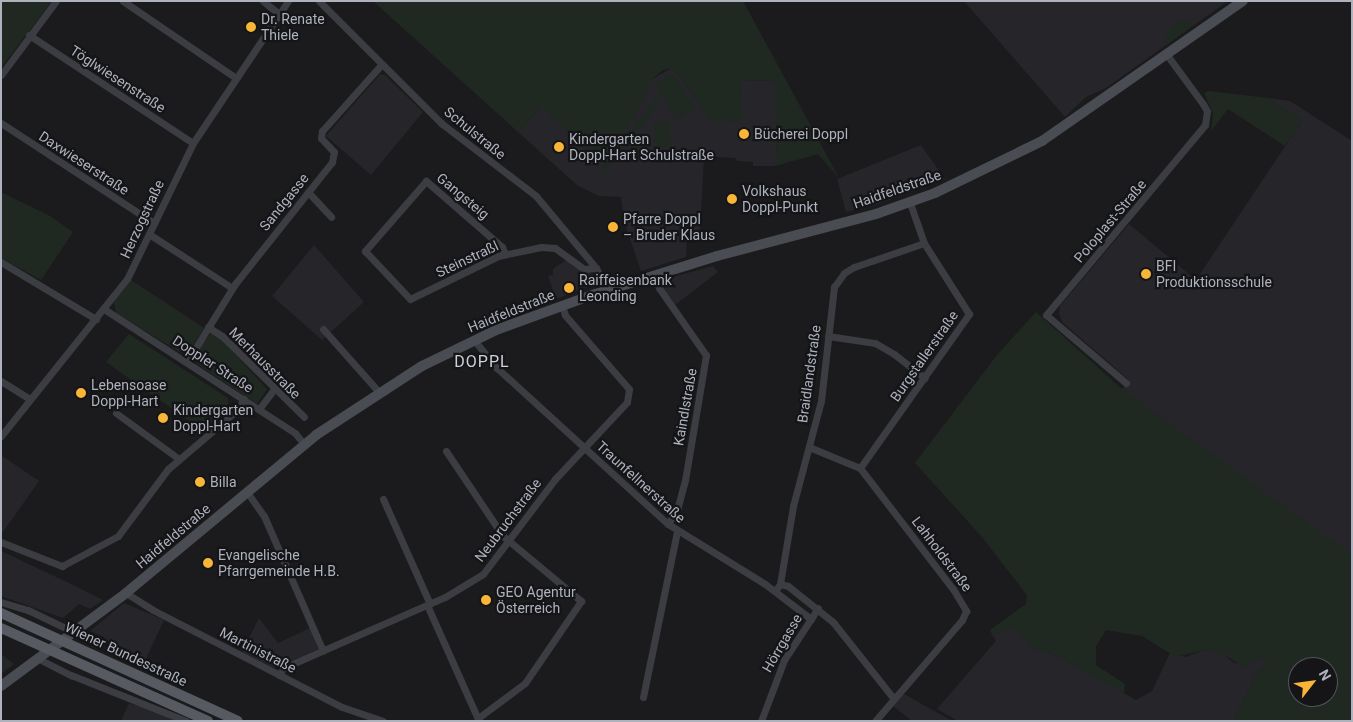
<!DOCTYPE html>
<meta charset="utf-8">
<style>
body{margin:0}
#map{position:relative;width:1353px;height:722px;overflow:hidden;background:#1b1b1d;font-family:Roboto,sans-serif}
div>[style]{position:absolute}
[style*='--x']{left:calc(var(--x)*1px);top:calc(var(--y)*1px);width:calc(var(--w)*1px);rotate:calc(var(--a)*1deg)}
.built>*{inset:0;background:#26262a}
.green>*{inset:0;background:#202921}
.street>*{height:7px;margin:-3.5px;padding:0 3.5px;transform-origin:3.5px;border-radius:3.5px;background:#3b3d42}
.secondary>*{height:10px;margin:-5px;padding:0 5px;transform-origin:5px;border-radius:5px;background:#494c52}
.primary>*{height:10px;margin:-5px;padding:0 5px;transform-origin:5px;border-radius:5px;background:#575a61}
.dots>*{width:14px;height:14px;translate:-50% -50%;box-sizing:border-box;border:2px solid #151518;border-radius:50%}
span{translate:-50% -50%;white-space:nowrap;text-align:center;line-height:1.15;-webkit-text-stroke:4.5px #151518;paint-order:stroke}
.poi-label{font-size:14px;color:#adb2bd}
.left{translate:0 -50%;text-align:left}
.street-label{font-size:14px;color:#adb2bd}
.quarter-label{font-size:16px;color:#ced1d9;letter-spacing:1px}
.frame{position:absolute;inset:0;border:2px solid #adb2bd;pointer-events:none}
.north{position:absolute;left:1288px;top:657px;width:50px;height:50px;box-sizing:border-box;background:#151518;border:1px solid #52545a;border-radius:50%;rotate:60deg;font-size:14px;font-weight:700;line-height:20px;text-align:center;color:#adb2bd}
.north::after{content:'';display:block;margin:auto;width:18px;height:22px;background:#f8b537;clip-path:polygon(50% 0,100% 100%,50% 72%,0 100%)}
</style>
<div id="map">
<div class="built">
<i style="clip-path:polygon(964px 1px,1228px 1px,1106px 88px,1086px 97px,1065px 117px)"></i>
<i style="clip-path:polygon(670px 69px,677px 73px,712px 121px,742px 80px,776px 81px,777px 161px,775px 166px,753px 166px,753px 162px,738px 161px,735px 158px,704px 156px,700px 233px,687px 237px,686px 257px,641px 271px,624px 221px,621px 197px,599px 196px,578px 186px,518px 132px,541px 107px,652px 79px)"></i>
<i style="clip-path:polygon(380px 74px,385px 75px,423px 112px,371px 175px,326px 136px)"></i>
<i style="clip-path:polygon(1268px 98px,1290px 101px,1352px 141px,1351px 556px,1122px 389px,1129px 380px,1062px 322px,1059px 313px,1060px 306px,1129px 224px,1196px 280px,1302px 121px)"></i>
<i style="clip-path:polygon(921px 145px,945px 179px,873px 206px,846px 212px,837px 179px)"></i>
<i style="clip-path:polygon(314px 245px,364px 302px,322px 340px,272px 296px)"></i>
<i style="clip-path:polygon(566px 260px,594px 275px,597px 283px,556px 299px,548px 276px,553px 275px,553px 269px)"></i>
<i style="clip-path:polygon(713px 266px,718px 272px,675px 305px,662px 286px,662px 280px)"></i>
<i style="clip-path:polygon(1px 455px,39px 481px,1px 535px)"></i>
<i style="clip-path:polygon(1px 551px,69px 583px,103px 600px,90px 609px,79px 604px,63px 618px,1px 596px)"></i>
<i style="clip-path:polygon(124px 603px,164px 620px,144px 663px,109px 648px,104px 637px,90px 631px)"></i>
<i style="clip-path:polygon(259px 618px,278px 643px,310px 628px,318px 649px,274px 668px,242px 652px)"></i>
<i style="clip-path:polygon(1016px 627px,1031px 647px,1062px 658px,1136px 700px,1152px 691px,1170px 653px,1185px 657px,1205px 650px,1223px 654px,1234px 663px,1251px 664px,1258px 658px,1265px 658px,1265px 665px,1256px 674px,1234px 721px,958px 721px,937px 709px,996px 641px,992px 635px)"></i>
<i style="clip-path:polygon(1px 654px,14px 664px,1px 674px)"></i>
<i style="clip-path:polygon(904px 694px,947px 718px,952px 721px,912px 721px,893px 706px)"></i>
<i style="clip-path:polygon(129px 703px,149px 709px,175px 721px,121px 721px)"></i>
</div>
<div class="green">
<i style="clip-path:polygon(1px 1px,52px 1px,1px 68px)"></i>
<i style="clip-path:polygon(373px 1px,743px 1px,839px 178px,818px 154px,775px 166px,779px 125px,775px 125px,775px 81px,742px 80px,741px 122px,712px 121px,677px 73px,670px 69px,663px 70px,652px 79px,637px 114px,600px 162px,541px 107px,518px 132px)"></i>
<i style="clip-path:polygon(1183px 18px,1193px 25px,1166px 45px,1166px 31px)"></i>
<i style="clip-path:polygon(673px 73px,696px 108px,677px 120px,655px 85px)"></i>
<i style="clip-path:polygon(1208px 91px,1268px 98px,1302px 121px,1285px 146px,1228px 109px,1211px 131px,1213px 113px,1204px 93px)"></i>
<i style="clip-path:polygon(656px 98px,660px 102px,606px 172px,602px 168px)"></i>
<i style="clip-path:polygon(668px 121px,672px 146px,657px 149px,653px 123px)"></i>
<i style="clip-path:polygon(642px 140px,650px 155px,627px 160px)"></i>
<i style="clip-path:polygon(1px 192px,50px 216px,73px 232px,41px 280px,1px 258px)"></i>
<i style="clip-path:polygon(131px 280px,204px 328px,190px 351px,186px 354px,178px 351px,116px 313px,114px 302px)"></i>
<i style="clip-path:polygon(evenodd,1036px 312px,1122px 389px,1352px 555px,1352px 721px,1234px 721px,1256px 674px,1265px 665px,1265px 658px,1258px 658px,1246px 668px,1223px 654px,1205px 650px,1176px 657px,1142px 636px,1106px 630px,1096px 646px,1096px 665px,1125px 684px,1124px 694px,1062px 658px,1031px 647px,1016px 628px,992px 635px,990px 630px,1026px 604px,1027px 595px,982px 537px,915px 463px,997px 355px,1036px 312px,1298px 667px,1328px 667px,1328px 697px,1298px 697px,1298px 667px)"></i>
<i style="clip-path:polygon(211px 333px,220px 338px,267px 389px,257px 404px,197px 364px,194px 355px)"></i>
<i style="clip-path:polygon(129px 334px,228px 398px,228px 407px,202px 430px,106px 362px)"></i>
</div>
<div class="street">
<i style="--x:123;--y:1;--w:137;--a:34.3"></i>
<i style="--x:263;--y:1;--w:21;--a:39"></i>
<i style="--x:319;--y:1;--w:173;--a:45"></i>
<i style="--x:441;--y:123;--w:120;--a:37.5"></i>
<i style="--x:536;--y:196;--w:94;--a:50.2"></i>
<i style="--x:596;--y:268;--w:25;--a:63"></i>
<i style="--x:29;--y:35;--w:196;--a:33.4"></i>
<i style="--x:1;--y:75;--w:92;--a:-53.4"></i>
<i style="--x:1;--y:123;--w:183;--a:33.2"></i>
<i style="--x:308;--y:192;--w:34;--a:47"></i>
<i style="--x:149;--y:234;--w:99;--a:33"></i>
<i style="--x:505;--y:254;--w:8;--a:-113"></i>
<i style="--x:502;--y:247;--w:101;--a:-139"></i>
<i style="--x:426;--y:181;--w:93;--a:131.1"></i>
<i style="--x:365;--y:251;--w:66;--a:46.8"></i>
<i style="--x:410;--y:299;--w:98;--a:-26"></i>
<i style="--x:498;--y:256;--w:44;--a:-11.8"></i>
<i style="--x:541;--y:247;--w:14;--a:4"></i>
<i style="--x:555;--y:248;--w:36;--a:36"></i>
<i style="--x:584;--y:269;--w:12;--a:-5"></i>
<i style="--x:1;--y:262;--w:111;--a:31"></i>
<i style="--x:654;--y:276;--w:13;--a:67"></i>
<i style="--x:659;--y:288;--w:82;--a:55"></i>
<i style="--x:706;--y:355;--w:127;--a:99.5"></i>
<i style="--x:685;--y:480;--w:28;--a:105"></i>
<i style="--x:678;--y:507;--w:20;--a:120"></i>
<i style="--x:104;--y:309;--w:228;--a:33"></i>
<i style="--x:295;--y:433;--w:14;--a:51"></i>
<i style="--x:208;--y:327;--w:17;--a:33"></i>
<i style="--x:222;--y:336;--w:115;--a:44.6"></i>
<i style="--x:323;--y:329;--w:84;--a:48.4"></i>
<i style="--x:828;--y:336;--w:48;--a:8.5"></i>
<i style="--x:875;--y:343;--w:22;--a:30"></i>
<i style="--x:894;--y:354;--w:39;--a:38"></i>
<i style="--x:474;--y:340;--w:36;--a:51"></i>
<i style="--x:497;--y:368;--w:231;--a:42.4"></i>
<i style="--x:668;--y:524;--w:114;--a:31.7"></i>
<i style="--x:765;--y:584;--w:58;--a:37.3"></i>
<i style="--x:187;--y:362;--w:92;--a:-58.4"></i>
<i style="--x:235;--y:284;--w:156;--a:-51.5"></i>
<i style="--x:332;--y:162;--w:10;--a:-79"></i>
<i style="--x:334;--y:152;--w:19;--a:-133"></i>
<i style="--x:321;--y:138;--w:7;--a:-82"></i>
<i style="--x:322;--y:131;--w:89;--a:-48.2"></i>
<i style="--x:1;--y:381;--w:32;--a:32"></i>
<i style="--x:1126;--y:383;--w:105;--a:-139.6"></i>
<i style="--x:1046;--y:315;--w:248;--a:-50.1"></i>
<i style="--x:1205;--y:125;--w:14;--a:-82"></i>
<i style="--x:1207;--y:111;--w:8;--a:-120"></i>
<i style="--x:1203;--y:104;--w:61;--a:-126.3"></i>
<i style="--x:259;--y:409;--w:25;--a:-53"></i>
<i style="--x:116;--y:413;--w:78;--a:36.1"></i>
<i style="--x:1;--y:436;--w:201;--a:-51.3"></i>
<i style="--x:127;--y:279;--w:151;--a:-64.1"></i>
<i style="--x:193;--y:143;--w:171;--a:-56.2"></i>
<i style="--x:809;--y:447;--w:55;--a:22.4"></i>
<i style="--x:860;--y:468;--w:153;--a:52.5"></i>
<i style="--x:953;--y:589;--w:26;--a:59"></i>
<i style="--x:966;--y:611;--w:10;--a:114"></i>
<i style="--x:962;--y:620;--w:133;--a:130.7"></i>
<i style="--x:446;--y:451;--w:102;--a:56.2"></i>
<i style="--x:503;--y:536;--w:102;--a:39.8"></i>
<i style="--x:581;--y:601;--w:99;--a:124.3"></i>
<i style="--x:525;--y:683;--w:59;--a:143.3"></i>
<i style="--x:860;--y:468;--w:189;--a:-54.7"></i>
<i style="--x:969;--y:314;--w:84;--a:-122.4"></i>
<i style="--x:924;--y:243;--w:42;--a:-109.3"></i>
<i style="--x:247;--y:492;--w:29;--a:55"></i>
<i style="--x:264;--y:516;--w:147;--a:66.4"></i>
<i style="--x:383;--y:499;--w:115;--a:65.9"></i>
<i style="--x:1;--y:542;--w:66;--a:21.5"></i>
<i style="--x:62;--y:566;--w:64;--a:-28.2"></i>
<i style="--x:118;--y:536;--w:84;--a:-53.3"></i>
<i style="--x:168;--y:469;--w:91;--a:-40.5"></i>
<i style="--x:237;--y:410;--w:13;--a:-58"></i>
<i style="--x:780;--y:584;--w:8;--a:14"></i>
<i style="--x:788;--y:586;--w:58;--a:38.7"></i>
<i style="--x:833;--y:622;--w:98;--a:51.6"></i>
<i style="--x:775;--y:591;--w:9;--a:-54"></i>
<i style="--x:780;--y:584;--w:79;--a:-80.5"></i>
<i style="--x:793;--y:506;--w:109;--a:-75.1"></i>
<i style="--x:821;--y:401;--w:115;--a:-83.5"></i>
<i style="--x:834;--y:287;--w:17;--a:-54"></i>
<i style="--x:844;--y:273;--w:12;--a:-31"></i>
<i style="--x:854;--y:267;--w:74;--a:-18.9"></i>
<i style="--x:126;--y:593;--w:32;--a:32"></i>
<i style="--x:153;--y:610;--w:212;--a:27.2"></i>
<i style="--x:342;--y:707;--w:43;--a:18.9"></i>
<i style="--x:1;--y:602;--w:28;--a:17"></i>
<i style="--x:28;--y:610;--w:51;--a:25.6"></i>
<i style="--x:427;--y:605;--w:127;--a:65.9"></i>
<i style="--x:39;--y:659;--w:36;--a:27"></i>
<i style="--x:71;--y:675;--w:124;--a:21.8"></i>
<i style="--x:279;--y:675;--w:8;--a:-60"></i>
<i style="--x:283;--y:668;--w:177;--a:-23.7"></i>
<i style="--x:445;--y:597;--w:44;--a:-31.2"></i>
<i style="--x:483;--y:574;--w:119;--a:-52.8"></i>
<i style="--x:555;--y:479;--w:105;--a:-46.9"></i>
<i style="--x:627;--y:402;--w:13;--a:-81"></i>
<i style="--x:629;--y:389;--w:98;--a:-130.9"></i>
<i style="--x:565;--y:315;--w:10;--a:-107"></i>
<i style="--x:643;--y:697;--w:169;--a:-78.4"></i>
<i style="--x:761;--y:721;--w:65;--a:-69.3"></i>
<i style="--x:784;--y:660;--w:62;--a:-56.8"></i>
</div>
<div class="secondary">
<i style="--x:1;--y:686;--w:156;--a:-36.6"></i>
<i style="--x:126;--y:593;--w:247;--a:-39.7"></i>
<i style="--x:316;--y:435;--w:126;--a:-33.1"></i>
<i style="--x:422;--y:366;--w:82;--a:-25.9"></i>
<i style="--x:496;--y:330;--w:102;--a:-20"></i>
<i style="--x:592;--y:295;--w:131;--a:-17.3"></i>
<i style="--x:717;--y:256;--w:164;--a:-14.8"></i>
<i style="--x:876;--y:214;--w:63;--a:-19.6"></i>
<i style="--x:935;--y:193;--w:119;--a:-25.9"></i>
<i style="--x:1042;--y:141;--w:245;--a:-34.9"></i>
</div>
<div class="primary">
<i style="--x:1;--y:613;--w:260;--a:24.5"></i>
<i style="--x:1;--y:628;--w:227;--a:24.2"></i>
</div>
<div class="dots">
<i style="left:251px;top:27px;background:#f8b537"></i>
<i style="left:744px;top:134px;background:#f8b537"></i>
<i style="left:559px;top:147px;background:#f8b537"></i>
<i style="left:732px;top:199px;background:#f8b537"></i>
<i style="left:613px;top:227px;background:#f8b537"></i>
<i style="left:1146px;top:274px;background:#f8b537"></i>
<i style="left:569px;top:288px;background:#f8b537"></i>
<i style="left:81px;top:393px;background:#f8b537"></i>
<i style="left:163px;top:418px;background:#f8b537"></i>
<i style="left:200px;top:482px;background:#f8b537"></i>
<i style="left:208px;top:563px;background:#f8b537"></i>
<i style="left:486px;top:600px;background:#f8b537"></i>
</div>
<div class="poi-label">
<span class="left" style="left:261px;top:27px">Dr. Renate<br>Thiele</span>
<span class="left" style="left:754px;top:134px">Bücherei Doppl</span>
<span class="left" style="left:569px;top:147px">Kindergarten<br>Doppl-Hart Schulstraße</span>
<span class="left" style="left:742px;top:199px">Volkshaus<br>Doppl-Punkt</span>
<span class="left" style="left:623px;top:227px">Pfarre Doppl<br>– Bruder Klaus</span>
<span class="left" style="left:1156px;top:274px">BFI<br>Produktionsschule</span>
<span class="left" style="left:579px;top:288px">Raiffeisenbank<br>Leonding</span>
<span class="left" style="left:91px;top:393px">Lebensoase<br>Doppl-Hart</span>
<span class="left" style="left:173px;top:418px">Kindergarten<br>Doppl-Hart</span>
<span class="left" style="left:210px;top:482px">Billa</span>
<span class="left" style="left:218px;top:563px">Evangelische<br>Pfarrgemeinde H.B.</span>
<span class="left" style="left:496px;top:600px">GEO Agentur<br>Österreich</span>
</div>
<div class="street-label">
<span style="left:118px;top:79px;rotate:33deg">Töglwiesenstraße</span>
<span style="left:475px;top:133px;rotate:39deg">Schulstraße</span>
<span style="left:84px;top:163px;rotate:33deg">Daxwieserstraße</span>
<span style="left:897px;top:189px;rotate:-19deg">Haidfeldstraße</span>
<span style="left:463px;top:196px;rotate:40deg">Gangsteig</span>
<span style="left:284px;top:202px;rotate:-51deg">Sandgasse</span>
<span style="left:142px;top:219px;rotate:-65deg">Herzogstraße</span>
<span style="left:1110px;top:221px;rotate:-50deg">Poloplast-Straße</span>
<span style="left:467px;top:259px;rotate:-25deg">Steinstraßl</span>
<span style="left:511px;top:311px;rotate:-22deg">Haidfeldstraße</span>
<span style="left:924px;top:356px;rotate:-55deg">Burgstallerstraße</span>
<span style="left:265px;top:363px;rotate:45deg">Merhausstraße</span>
<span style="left:213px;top:364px;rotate:33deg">Doppler Straße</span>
<span style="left:809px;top:374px;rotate:-82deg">Braidlandstraße</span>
<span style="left:685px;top:407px;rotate:-80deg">Kaindlstraße</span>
<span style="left:641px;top:482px;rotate:42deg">Traunfellnerstraße</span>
<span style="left:508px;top:520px;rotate:-53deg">Neubruchstraße</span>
<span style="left:173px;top:536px;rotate:-40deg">Haidfeldstraße</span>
<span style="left:942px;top:554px;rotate:53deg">Lahholdstraße</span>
<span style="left:782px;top:643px;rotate:-60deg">Hörrgasse</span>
<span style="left:258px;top:650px;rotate:27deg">Martinistraße</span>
<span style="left:126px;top:654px;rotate:25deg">Wiener Bundesstraße</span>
</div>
<div class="quarter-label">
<span style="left:482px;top:362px">DOPPL</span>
</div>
<div class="frame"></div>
<div class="north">N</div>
</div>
